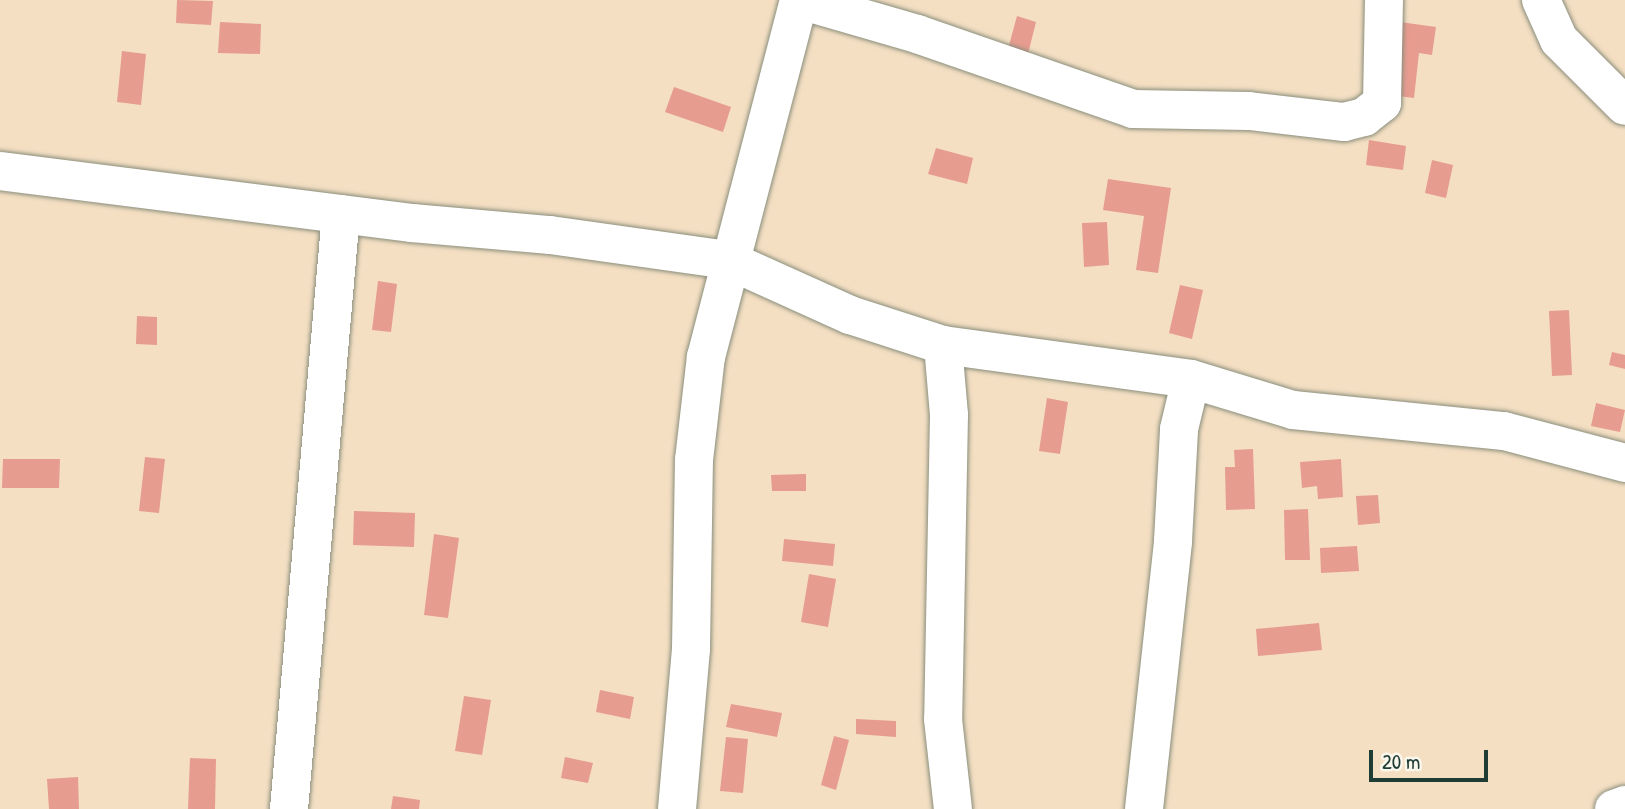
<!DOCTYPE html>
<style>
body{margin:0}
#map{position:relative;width:1625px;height:809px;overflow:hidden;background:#f4dfc3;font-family:"Patrick Hand",sans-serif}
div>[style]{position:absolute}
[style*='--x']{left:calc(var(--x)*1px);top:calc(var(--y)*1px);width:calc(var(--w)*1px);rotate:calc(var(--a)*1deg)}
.building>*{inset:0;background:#e79c90}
.roads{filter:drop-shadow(0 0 2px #8a8e7c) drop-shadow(0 0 2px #8a8e7c)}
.street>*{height:38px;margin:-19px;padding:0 19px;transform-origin:19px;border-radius:19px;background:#fff}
span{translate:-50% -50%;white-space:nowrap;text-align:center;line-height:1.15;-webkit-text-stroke:5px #fbf7ec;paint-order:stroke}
.scale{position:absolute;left:1369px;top:750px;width:119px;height:32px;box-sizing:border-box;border:4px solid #1f3d34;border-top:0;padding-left:9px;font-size:21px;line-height:24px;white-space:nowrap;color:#1f3d34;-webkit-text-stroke:5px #fbf7ec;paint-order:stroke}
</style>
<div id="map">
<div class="building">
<i style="clip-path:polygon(177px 0,213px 1px,211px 25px,176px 23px)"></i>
<i style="clip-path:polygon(1017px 16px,1036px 22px,1025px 66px,1005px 60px)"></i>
<i style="clip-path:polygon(220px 22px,261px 24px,260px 54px,218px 53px)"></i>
<i style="clip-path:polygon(1400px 22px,1436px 27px,1432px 55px,1419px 53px,1414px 98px,1390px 95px)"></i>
<i style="clip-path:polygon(122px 51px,146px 54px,141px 105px,117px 102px)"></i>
<i style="clip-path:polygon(674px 87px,731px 107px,723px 132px,665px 112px)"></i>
<i style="clip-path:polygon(1369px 140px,1406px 146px,1403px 170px,1366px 165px)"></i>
<i style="clip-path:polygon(936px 148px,973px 158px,967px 184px,928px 174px)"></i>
<i style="clip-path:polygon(1432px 160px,1453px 165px,1446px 198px,1425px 193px)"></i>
<i style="clip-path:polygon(1108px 179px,1171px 188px,1158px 273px,1136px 270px,1144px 216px,1103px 210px)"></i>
<i style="clip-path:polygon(1107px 222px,1109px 265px,1084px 267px,1082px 223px)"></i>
<i style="clip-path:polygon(378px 281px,397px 284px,391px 332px,372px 330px)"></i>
<i style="clip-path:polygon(1180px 285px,1203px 290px,1192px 339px,1169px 333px)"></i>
<i style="clip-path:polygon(1569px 310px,1572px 375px,1552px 376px,1549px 311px)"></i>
<i style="clip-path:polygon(137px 316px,157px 317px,157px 345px,136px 344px)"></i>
<i style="clip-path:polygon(1612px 352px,1625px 355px,1625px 369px,1609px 365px)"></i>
<i style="clip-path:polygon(1047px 398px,1068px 402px,1060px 454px,1039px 451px)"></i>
<i style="clip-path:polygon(1596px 403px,1625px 410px,1620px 432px,1591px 426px)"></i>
<i style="clip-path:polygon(1253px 449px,1255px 509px,1226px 510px,1225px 467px,1235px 467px,1234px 450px)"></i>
<i style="clip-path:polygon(145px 457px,165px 459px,159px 513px,139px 511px)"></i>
<i style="clip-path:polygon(3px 459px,60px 459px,59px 488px,2px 488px)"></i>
<i style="clip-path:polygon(1341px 459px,1343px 497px,1318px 499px,1317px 486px,1302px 488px,1300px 462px)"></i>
<i style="clip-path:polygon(806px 474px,806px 491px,772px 491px,771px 475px)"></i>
<i style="clip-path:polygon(1378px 495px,1380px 523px,1358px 525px,1356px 496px)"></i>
<i style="clip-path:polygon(1308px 509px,1310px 560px,1285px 560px,1284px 510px)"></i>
<i style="clip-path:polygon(354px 511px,415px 513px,414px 547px,353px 545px)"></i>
<i style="clip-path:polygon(434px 534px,459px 538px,448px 618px,424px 615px)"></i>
<i style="clip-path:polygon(784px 539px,835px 544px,833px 566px,782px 561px)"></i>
<i style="clip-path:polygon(1357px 546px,1359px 571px,1321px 573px,1320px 548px)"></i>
<i style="clip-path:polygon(809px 574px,836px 579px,828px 627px,801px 622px)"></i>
<i style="clip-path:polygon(1319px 623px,1322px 650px,1258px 656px,1256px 629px)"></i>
<i style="clip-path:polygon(600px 690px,634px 697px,630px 719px,596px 712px)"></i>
<i style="clip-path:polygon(464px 696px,491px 700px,482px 755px,455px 751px)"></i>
<i style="clip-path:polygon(731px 704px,782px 713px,777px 737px,726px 727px)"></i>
<i style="clip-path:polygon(856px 719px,896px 721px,896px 737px,856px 734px)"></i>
<i style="clip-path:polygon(834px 736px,849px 740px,836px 790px,821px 785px)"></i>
<i style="clip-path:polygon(726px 737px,748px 739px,743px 793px,720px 791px)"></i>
<i style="clip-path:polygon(565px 757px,593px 763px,588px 783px,561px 778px)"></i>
<i style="clip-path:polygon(190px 758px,216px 759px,215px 809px,188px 809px)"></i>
<i style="clip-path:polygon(78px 777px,79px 809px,49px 809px,47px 779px)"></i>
<i style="clip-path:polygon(393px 796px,420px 800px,419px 809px,391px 809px)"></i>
</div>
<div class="roads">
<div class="street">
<i style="--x:800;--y:0;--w:122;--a:16.2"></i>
<i style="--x:917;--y:34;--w:229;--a:19.1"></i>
<i style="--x:1133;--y:109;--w:116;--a:1"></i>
<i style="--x:1249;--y:111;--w:96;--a:6.6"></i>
<i style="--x:1344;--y:122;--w:21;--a:-14"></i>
<i style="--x:1364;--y:117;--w:23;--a:-38"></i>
<i style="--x:1382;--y:103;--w:103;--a:-88.9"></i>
<i style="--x:1541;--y:0;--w:44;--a:65.8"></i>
<i style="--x:1559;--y:40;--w:93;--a:45"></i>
<i style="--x:0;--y:171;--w:415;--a:7.2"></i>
<i style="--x:412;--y:223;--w:139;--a:5"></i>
<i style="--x:550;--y:235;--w:180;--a:8"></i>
<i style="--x:728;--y:260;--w:134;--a:24.3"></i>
<i style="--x:850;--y:315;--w:98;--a:17.9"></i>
<i style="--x:943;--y:345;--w:250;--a:7.8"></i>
<i style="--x:1191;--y:379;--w:107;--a:16.9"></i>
<i style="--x:1293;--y:410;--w:212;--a:5.7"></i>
<i style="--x:1504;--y:431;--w:125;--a:14.8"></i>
<i style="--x:943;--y:345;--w:70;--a:85.1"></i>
<i style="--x:949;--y:415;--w:304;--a:91.1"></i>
<i style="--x:943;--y:719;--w:91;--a:83.7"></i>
<i style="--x:289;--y:809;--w:597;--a:-85.01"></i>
<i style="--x:677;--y:809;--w:161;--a:-85"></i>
<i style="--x:691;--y:649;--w:189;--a:-89.1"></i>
<i style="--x:694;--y:460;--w:104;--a:-83.4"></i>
<i style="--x:706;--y:357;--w:369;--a:-75.4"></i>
<i style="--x:1144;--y:809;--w:270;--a:-83.8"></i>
<i style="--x:1173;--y:541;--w:112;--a:-86.9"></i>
<i style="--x:1179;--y:429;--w:51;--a:-76.5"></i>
<i style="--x:1614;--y:809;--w:12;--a:-20"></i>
</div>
</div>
<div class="scale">20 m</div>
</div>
